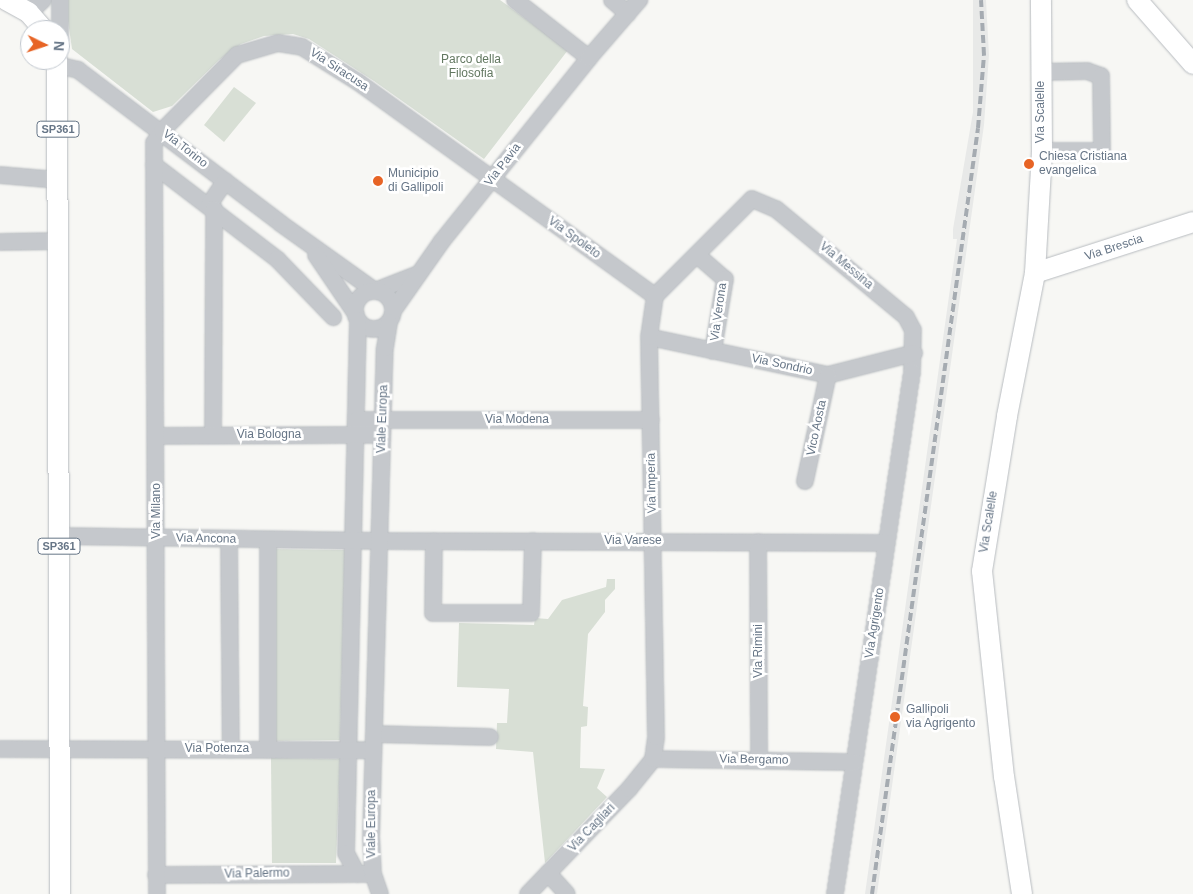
<!DOCTYPE html>
<style>
body{margin:0}
#map{position:relative;width:1193px;height:894px;overflow:hidden;background:#f7f7f4;font-family:Helvetica,sans-serif}
div>[style]{position:absolute}
[style*='--x']{left:calc(var(--x)*1px);top:calc(var(--y)*1px);width:calc(var(--w)*1px);rotate:calc(var(--a)*1deg)}
.built>*{inset:0;background:#e8e9e8}
.green>*{inset:0;background:#d8dfd5}
.roads{filter:drop-shadow(0 0 1px #b8bcc0) drop-shadow(0 0 1px #b8bcc0)}
.minor>*{height:16px;margin:-8px;padding:0 8px;transform-origin:8px;border-radius:8px;background:#c5c8cc}
.minor>.ring{margin:-8px;padding:0;box-sizing:content-box;background:none;border:16px solid #c5c8cc;border-radius:50%}
.major>*{height:20px;margin:-10px;padding:0 10px;transform-origin:10px;border-radius:10px;background:#fff}
.rail>*{height:4px;margin-top:-2px;transform-origin:0;background:repeating-linear-gradient(90deg,#a5abb1 0 8px,transparent 0 12px)}
.dots>*{width:14px;height:14px;translate:-50% -50%;box-sizing:border-box;border:2px solid #fff;border-radius:50%}
span{translate:-50% -50%;white-space:nowrap;text-align:center;line-height:1.15;-webkit-text-stroke:5px #fff;paint-order:stroke}
.shield-label span{padding:1px 4px;background:#fff;border:1px solid;border-radius:4px;-webkit-text-stroke-width:0}
.shield-label{font-size:11px;color:#667586;font-weight:700}
.park-label{font-size:12px;color:#637861}
.street-label{font-size:12px;color:#667586}
.poi-label{font-size:12px;color:#667586}
.left{translate:0 -50%;text-align:left}
.north{position:absolute;left:20px;top:20px;width:50px;height:50px;box-sizing:border-box;background:#fff;border:1px solid #c2c8cf;border-radius:50%;rotate:94deg;font-size:14px;font-weight:700;line-height:20px;text-align:center;color:#667586}
.north::after{content:'';display:block;margin:auto;width:18px;height:22px;background:#e76425;clip-path:polygon(50% 0,100% 100%,50% 72%,0 100%)}
</style>
<div id="map">
<div class="built">
<i style="clip-path:polygon(973px 0,986px 0,989px 55px,984px 125px,877px 894px,865px 894px,957px 239px,953px 239px,953px 229px,973px 112px)"></i>
</div>
<div class="green">
<i style="clip-path:polygon(65px 0,500px 0,568px 50px,484px 159px,374px 81px,309px 39px,293px 34px,264px 36px,241px 44px,219px 60px,172px 106px,153px 112px,72px 49px)"></i>
<i style="clip-path:polygon(234px 87px,256px 103px,224px 142px,204px 125px)"></i>
<i style="clip-path:polygon(270px 549px,345px 550px,340px 740px,270px 741px)"></i>
<i style="clip-path:polygon(607px 579px,615px 579px,615px 589px,605px 600px,605px 612px,588px 634px,583px 706px,588px 707px,587px 726px,581px 727px,580px 768px,605px 769px,597px 788px,607px 797px,545px 863px,533px 752px,496px 749px,497px 723px,507px 723px,509px 689px,457px 687px,459px 623px,534px 625px,535px 618px,548px 619px,562px 600px,606px 587px)"></i>
<i style="clip-path:polygon(271px 758px,340px 759px,336px 863px,272px 863px)"></i>
</div>
<div class="roads">
<div class="minor">
<i style="--x:60;--y:0;--w:39;--a:90"></i>
<i style="--x:515;--y:0;--w:94;--a:38.1"></i>
<i style="--x:612;--y:0;--w:21;--a:41"></i>
<i style="--x:29;--y:13;--w:19;--a:-43"></i>
<i style="--x:58;--y:65;--w:21;--a:14"></i>
<i style="--x:78;--y:70;--w:253;--a:37.1"></i>
<i style="--x:280;--y:223;--w:117;--a:35.6"></i>
<i style="--x:375;--y:291;--w:46;--a:-21.6"></i>
<i style="--x:1041;--y:72;--w:46;--a:-1.2"></i>
<i style="--x:1087;--y:71;--w:15;--a:20"></i>
<i style="--x:1101;--y:76;--w:75;--a:89.2"></i>
<i style="--x:1102;--y:151;--w:60;--a:180"></i>
<i style="--x:154;--y:165;--w:155;--a:37.4"></i>
<i style="--x:277;--y:259;--w:81;--a:46"></i>
<i style="--x:0;--y:175;--w:58;--a:4.9"></i>
<i style="--x:209;--y:205;--w:29;--a:-56"></i>
<i style="--x:0;--y:242;--w:58;--a:-1"></i>
<i style="--x:316;--y:255;--w:71;--a:55.9"></i>
<i style="--x:697;--y:255;--w:37;--a:41"></i>
<i style="--x:725;--y:279;--w:73;--a:99.5"></i>
<i class="ring" style="left:355px;top:291px;width:22px;height:22px"></i>
<i style="--x:655;--y:296;--w:137;--a:-45"></i>
<i style="--x:752;--y:199;--w:26;--a:23"></i>
<i style="--x:776;--y:209;--w:169;--a:39.7"></i>
<i style="--x:906;--y:317;--w:15;--a:62"></i>
<i style="--x:913;--y:330;--w:42;--a:91.4"></i>
<i style="--x:912;--y:372;--w:528;--a:98.39"></i>
<i style="--x:393;--y:311;--w:85;--a:-55"></i>
<i style="--x:442;--y:241;--w:235;--a:-51.2"></i>
<i style="--x:589;--y:58;--w:77;--a:-49.2"></i>
<i style="--x:358;--y:320;--w:533;--a:91.29"></i>
<i style="--x:346;--y:853;--w:24;--a:62"></i>
<i style="--x:357;--y:874;--w:16;--a:0"></i>
<i style="--x:649;--y:337;--w:183;--a:12"></i>
<i style="--x:828;--y:375;--w:89;--a:-14.3"></i>
<i style="--x:357;--y:420;--w:294;--a:0"></i>
<i style="--x:213;--y:435;--w:226;--a:-89.7"></i>
<i style="--x:156;--y:436;--w:226;--a:-0.3"></i>
<i style="--x:805;--y:481;--w:108;--a:-77.8"></i>
<i style="--x:59;--y:536;--w:320;--a:0.9"></i>
<i style="--x:379;--y:541;--w:508;--a:0.23"></i>
<i style="--x:229;--y:539;--w:211;--a:89.5"></i>
<i style="--x:434;--y:541;--w:72;--a:90.8"></i>
<i style="--x:433;--y:613;--w:98;--a:0"></i>
<i style="--x:531;--y:613;--w:72;--a:-88.4"></i>
<i style="--x:758;--y:542;--w:218;--a:89.7"></i>
<i style="--x:374;--y:734;--w:116;--a:1.5"></i>
<i style="--x:0;--y:749;--w:373;--a:0.2"></i>
<i style="--x:268;--y:750;--w:210;--a:-90"></i>
<i style="--x:653;--y:759;--w:201;--a:0.9"></i>
<i style="--x:548;--y:873;--w:28;--a:48"></i>
<i style="--x:156;--y:875;--w:201;--a:-0.3"></i>
<i style="--x:157;--y:894;--w:751;--a:-90.23"></i>
<i style="--x:154;--y:143;--w:14;--a:-56"></i>
<i style="--x:162;--y:131;--w:107;--a:-45.4"></i>
<i style="--x:237;--y:55;--w:43;--a:-16.3"></i>
<i style="--x:278;--y:43;--w:24;--a:9"></i>
<i style="--x:302;--y:47;--w:66;--a:32"></i>
<i style="--x:358;--y:82;--w:366;--a:35.8"></i>
<i style="--x:380;--y:894;--w:21;--a:-109"></i>
<i style="--x:373;--y:874;--w:36;--a:-93"></i>
<i style="--x:371;--y:838;--w:490;--a:-88.4"></i>
<i style="--x:385;--y:348;--w:26;--a:-81"></i>
<i style="--x:528;--y:894;--w:146;--a:-46.1"></i>
<i style="--x:629;--y:789;--w:38;--a:-51"></i>
<i style="--x:653;--y:759;--w:22;--a:-82"></i>
<i style="--x:656;--y:737;--w:400;--a:-91"></i>
<i style="--x:649;--y:337;--w:41;--a:-81.7"></i>
</div>
<div class="major">
<i style="--x:6;--y:0;--w:26;--a:29"></i>
<i style="--x:29;--y:13;--w:23;--a:49"></i>
<i style="--x:1137;--y:0;--w:85;--a:48.8"></i>
<i style="--x:57;--y:60;--w:834;--a:89.79"></i>
<i style="--x:1035;--y:273;--w:166;--a:-17.9"></i>
<i style="--x:1022;--y:894;--w:118;--a:-98.7"></i>
<i style="--x:1004;--y:777;--w:207;--a:-96.1"></i>
<i style="--x:982;--y:571;--w:157;--a:-80.8"></i>
<i style="--x:1007;--y:416;--w:146;--a:-78.9"></i>
<i style="--x:1035;--y:273;--w:122;--a:-86.7"></i>
<i style="--x:1042;--y:151;--w:151;--a:-90.4"></i>
</div>
</div>
<div class="rail">
<i style="--x:872;--y:894;--w:773;--a:-82.12"></i>
<i style="--x:978;--y:128;--w:73;--a:-85.3"></i>
<i style="--x:984;--y:55;--w:55;--a:-93.1"></i>
</div>
<div class="dots">
<i style="left:1029px;top:164px;background:#e76425"></i>
<i style="left:378px;top:181px;background:#e76425"></i>
<i style="left:895px;top:717px;background:#e76425"></i>
</div>
<div class="shield-label">
<span style="left:58px;top:129px">SP361</span>
<span style="left:59px;top:546px">SP361</span>
</div>
<div class="park-label">
<span style="left:471px;top:67px">Parco della<br>Filosofia</span>
</div>
<div class="street-label">
<span style="left:339px;top:70px;rotate:33deg">Via Siracusa</span>
<span style="left:1041px;top:112px;rotate:-90deg">Via Scalelle</span>
<span style="left:185px;top:149px;rotate:38deg">Via Torino</span>
<span style="left:503px;top:165px;rotate:-52deg">Via Pavia</span>
<span style="left:574px;top:238px;rotate:36deg">Via Spoleto</span>
<span style="left:1114px;top:248px;rotate:-18deg">Via Brescia</span>
<span style="left:846px;top:266px;rotate:40deg">Via Messina</span>
<span style="left:719px;top:312px;rotate:-82deg">Via Verona</span>
<span style="left:782px;top:365px;rotate:12deg">Via Sondrio</span>
<span style="left:383px;top:419px;rotate:-88deg">Viale Europa</span>
<span style="left:517px;top:420px">Via Modena</span>
<span style="left:817px;top:428px;rotate:-78deg">Vico Aosta</span>
<span style="left:269px;top:435px">Via Bologna</span>
<span style="left:652px;top:483px;rotate:-91deg">Via Imperia</span>
<span style="left:157px;top:511px;rotate:-90deg">Via Milano</span>
<span style="left:989px;top:522px;rotate:-81deg">Via Scalelle</span>
<span style="left:206px;top:539px;rotate:1deg">Via Ancona</span>
<span style="left:633px;top:541px">Via Varese</span>
<span style="left:875px;top:623px;rotate:-81deg">Via Agrigento</span>
<span style="left:759px;top:651px;rotate:-90deg">Via Rimini</span>
<span style="left:217px;top:749px">Via Potenza</span>
<span style="left:754px;top:760px;rotate:1deg">Via Bergamo</span>
<span style="left:372px;top:824px;rotate:-90deg">Viale Europa</span>
<span style="left:592px;top:828px;rotate:-46deg">Via Cagliari</span>
<span style="left:257px;top:874px;rotate:-1deg">Via Palermo</span>
</div>
<div class="poi-label">
<span class="left" style="left:1039px;top:164px">Chiesa Cristiana<br>evangelica</span>
<span class="left" style="left:388px;top:181px">Municipio<br>di Gallipoli</span>
<span class="left" style="left:906px;top:717px">Gallipoli<br>via Agrigento</span>
</div>
<div class="north">N</div>
</div>
